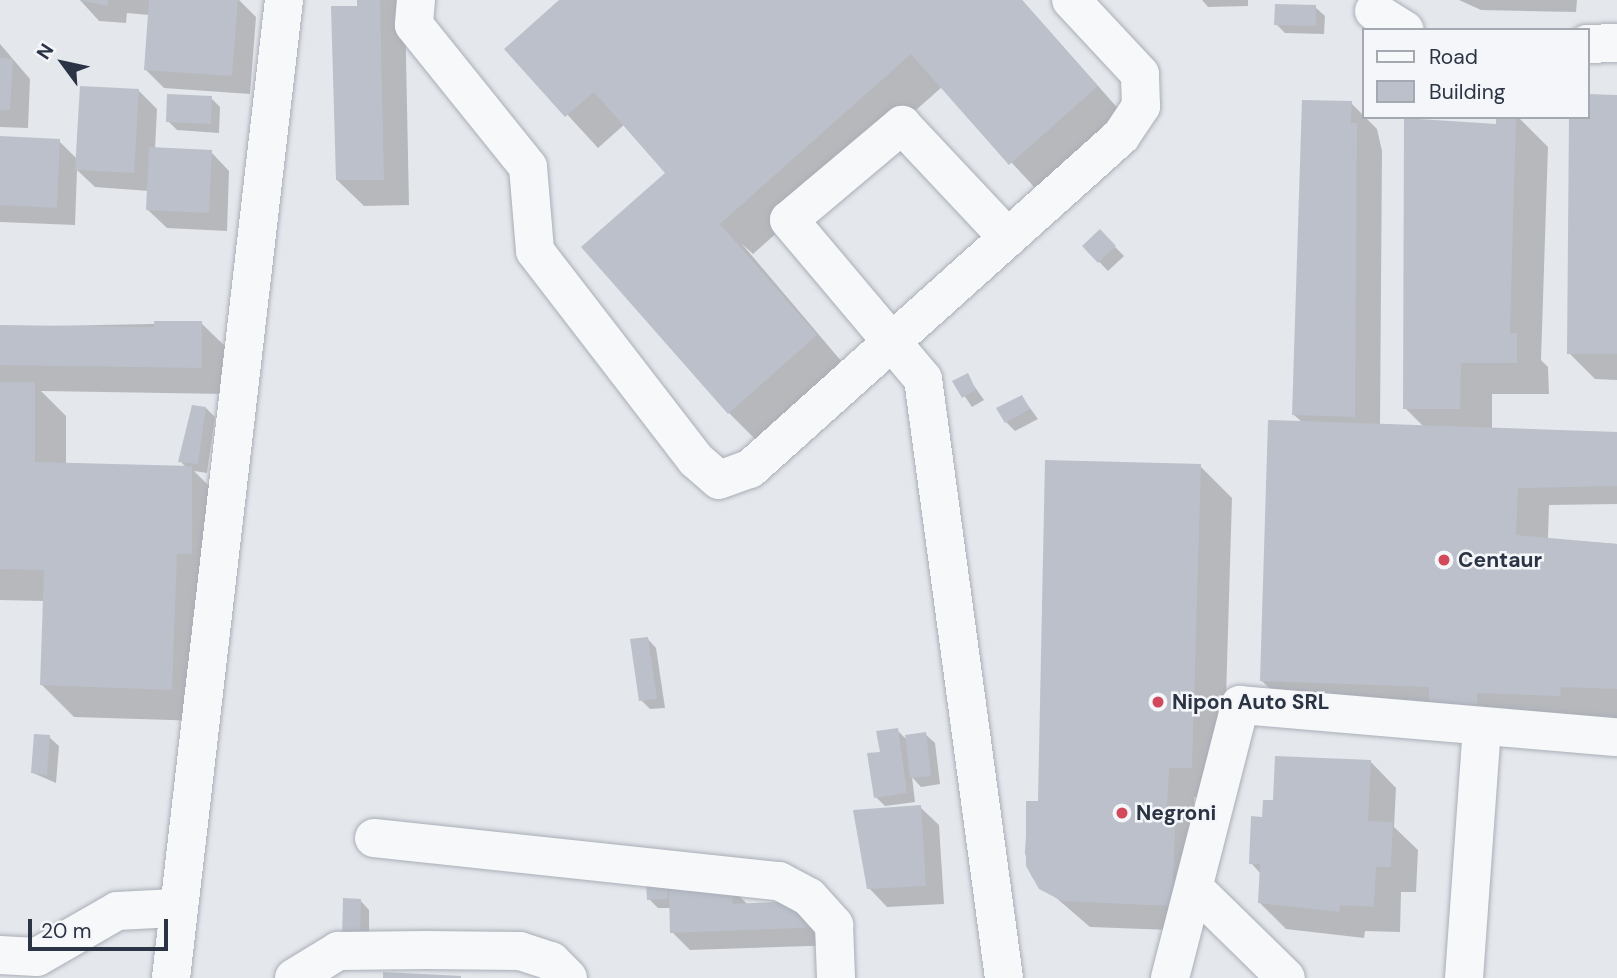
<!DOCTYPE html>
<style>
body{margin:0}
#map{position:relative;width:1617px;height:978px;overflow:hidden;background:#e4e7ec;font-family:"DM Sans",sans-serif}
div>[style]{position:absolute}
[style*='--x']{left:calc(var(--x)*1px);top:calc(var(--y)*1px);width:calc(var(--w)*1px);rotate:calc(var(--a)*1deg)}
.shadow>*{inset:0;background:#0003}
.building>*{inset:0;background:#bbc0ca}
.roads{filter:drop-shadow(0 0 2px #a9aeb7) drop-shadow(0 0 2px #a9aeb7)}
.minor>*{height:38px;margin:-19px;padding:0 19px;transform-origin:19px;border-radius:19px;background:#f7f8fa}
.dots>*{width:19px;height:19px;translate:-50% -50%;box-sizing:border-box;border:4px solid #f4f6f9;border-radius:50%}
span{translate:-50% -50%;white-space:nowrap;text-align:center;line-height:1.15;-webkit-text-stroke:5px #f4f6f9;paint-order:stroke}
.poi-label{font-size:21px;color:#2b3445;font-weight:700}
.left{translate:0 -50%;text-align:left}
.legend{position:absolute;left:1362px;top:28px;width:228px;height:91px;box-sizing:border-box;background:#f4f6f9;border:2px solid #a4a8b1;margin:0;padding:9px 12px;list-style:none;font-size:21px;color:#2b3445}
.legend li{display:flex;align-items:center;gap:14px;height:35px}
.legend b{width:35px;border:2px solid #a4a8b1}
.north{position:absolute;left:28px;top:28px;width:70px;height:70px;-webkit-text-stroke:5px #f4f6f9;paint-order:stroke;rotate:303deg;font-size:19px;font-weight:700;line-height:28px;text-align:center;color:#2b3445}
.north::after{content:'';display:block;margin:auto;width:24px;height:32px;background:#2b3445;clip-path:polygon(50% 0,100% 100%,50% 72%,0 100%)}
.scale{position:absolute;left:28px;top:919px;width:140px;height:32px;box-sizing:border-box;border:4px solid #2b3445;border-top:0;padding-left:9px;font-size:21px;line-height:24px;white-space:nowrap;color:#2b3445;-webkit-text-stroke:5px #f4f6f9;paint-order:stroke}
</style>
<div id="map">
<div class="shadow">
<i style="clip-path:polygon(80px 0,239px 0,256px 17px,250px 94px,164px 88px,145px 69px,149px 15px,127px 13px,126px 23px,99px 21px)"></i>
<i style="clip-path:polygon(358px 0,411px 0,405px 6px,409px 205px,364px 206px,337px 180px)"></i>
<i style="clip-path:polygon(562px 0,1022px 0,1122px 113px,1036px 189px,942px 87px,753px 254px,742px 244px,842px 362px,755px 439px,729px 413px,671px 170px,626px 123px,598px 148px,507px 49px)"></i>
<i style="clip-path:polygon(1202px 0,1248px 0,1248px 6px,1208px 7px)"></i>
<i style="clip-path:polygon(1459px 0,1577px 0,1576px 12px,1481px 10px)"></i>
<i style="clip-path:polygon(1315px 7px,1325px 16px,1324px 34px,1285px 33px,1276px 24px)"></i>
<i style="clip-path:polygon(0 44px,30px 79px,28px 128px,0 127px)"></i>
<i style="clip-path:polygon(139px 91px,157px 109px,155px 149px,211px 152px,229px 171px,227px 231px,167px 228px,148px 210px,149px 191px,95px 187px,77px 170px,75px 225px,0 222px,0 138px,59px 141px,77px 159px)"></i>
<i style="clip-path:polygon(1617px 97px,1617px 380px,1595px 379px,1569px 353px,1587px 117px)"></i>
<i style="clip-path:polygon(211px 98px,220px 107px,219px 133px,177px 130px,168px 121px)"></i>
<i style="clip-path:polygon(1351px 103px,1377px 129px,1382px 151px,1380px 426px,1424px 427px,1405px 408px,1498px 117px,1518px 117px,1548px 147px,1541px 360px,1548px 367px,1549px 394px,1492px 394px,1492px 430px,1617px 434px,1617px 504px,1549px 505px,1548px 539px,1617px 544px,1617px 719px,1293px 712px,1261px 680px,1303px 423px,1293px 414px)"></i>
<i style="clip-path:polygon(1100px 232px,1124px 256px,1108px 271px,1084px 246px)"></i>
<i style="clip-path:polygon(201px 323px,228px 349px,227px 394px,41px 391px,66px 416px,66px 464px,187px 468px,180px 461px,206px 408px,215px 417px,207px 473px,194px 471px,223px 500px,203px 721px,74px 717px,42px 685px,45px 601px,0 600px,0 327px)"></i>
<i style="clip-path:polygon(967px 376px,984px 400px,972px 407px,955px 382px)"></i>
<i style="clip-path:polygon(1022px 397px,1038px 419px,1015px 431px,1006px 422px)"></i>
<i style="clip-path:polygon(1047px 462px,1200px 466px,1232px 498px,1223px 799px,1194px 797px,1198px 931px,1090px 927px,1032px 877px,1025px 853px,1028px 803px,1040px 803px)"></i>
<i style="clip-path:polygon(647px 638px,656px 648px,665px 708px,650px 709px,641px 700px)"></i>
<i style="clip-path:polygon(897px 730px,907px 740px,925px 734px,935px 743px,940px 784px,921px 787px,912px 777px,915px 802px,885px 806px,876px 797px,882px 753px)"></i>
<i style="clip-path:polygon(49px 737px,59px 746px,56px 783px,33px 773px)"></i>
<i style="clip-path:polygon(1370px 761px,1396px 788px,1394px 827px,1418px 850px,1416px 892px,1401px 892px,1400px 932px,1365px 931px,1364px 938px,1286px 929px,1260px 903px,1261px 874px,1251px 863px,1263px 819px,1274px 802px)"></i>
<i style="clip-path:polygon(920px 807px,939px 825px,944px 904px,887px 907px,869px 888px)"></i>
<i style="clip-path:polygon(648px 882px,731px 887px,748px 905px,822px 902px,841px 945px,690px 950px,672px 932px,671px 908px,658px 908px,649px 899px)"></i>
<i style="clip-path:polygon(360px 900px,369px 910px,369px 950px,353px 949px)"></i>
</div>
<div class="building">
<i style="clip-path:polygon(79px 0,108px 0,108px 6px)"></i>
<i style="clip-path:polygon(149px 0,238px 0,232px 76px,144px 70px)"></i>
<i style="clip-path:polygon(357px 0,380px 0,384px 180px,336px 180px,331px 6px,357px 6px)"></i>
<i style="clip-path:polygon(559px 0,1022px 0,1098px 86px,1009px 165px,911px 54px,720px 224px,817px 335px,728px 414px,581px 247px,665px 173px,594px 92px,565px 117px,504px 49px)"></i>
<i style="clip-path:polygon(1275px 4px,1316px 5px,1316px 26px,1274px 25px)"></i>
<i style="clip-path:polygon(0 58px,13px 59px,10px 110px,0 110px)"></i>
<i style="clip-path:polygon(80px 86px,139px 89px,134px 173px,75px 170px)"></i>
<i style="clip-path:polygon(167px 94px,212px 96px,211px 124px,166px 122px)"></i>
<i style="clip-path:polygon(1587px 94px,1617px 95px,1617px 354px,1567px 354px,1569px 117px,1587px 117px)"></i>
<i style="clip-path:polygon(1302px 100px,1352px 101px,1351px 123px,1357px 123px,1355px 417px,1292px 415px)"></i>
<i style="clip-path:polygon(1496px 117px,1516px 117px,1510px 333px,1517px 333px,1517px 363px,1461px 363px,1460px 409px,1403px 409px,1404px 118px,1496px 124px)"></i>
<i style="clip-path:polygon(0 136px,60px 139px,57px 208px,0 205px)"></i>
<i style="clip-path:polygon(149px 147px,212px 150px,209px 213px,146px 210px)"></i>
<i style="clip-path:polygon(1100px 229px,1116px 246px,1098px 263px,1082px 246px)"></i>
<i style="clip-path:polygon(154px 321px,202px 321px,202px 368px,0 365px,0 325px,154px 327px)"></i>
<i style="clip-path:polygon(968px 373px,976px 390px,962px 398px,952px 381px)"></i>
<i style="clip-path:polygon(0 382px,35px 382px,35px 462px,192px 466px,192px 554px,177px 554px,172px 690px,40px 685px,44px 570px,0 569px)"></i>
<i style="clip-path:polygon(1022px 395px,1030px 409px,1005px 423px,996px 408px)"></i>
<i style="clip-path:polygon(192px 405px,206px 407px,198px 464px,178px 462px)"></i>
<i style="clip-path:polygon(1268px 420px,1617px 432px,1617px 486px,1518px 488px,1516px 535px,1617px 544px,1617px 689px,1561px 687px,1560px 696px,1477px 693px,1477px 714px,1429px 712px,1429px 687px,1260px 681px)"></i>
<i style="clip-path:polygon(1045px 460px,1201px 464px,1192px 768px,1169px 768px,1167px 806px,1176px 806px,1172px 906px,1062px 901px,1039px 889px,1026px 866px,1026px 801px,1038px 801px)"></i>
<i style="clip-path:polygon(648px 637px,657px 699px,639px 701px,630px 639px)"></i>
<i style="clip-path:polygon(898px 728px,907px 793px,874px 798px,867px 753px,880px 752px,876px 731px)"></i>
<i style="clip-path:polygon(926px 732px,931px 776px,910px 778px,905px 735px)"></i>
<i style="clip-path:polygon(34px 734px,50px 735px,47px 775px,31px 773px)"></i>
<i style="clip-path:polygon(1275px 756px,1371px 760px,1368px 821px,1393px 822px,1391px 867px,1376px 867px,1374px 907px,1340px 905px,1339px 912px,1258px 903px,1260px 864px,1249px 864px,1251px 816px,1262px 817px,1263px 800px,1273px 800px)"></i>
<i style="clip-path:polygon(921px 805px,926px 886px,867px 889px,853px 810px)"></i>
<i style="clip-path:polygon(667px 879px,668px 899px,647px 900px,646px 881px)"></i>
<i style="clip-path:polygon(731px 885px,733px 904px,822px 900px,823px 927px,670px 933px,669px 887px)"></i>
<i style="clip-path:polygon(343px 898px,361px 899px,360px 941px,342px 941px)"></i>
<i style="clip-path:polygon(383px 972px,461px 976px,461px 978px,383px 978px)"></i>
</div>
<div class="roads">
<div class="minor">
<i style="--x:416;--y:0;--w:25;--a:95"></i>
<i style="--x:414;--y:25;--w:182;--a:51.2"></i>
<i style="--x:528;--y:167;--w:84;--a:85.2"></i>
<i style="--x:535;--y:251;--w:264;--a:52.4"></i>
<i style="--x:696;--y:460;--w:30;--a:41"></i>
<i style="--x:719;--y:480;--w:33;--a:-20"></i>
<i style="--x:750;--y:469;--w:499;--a:-41.9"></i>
<i style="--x:1121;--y:136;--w:36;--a:-56"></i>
<i style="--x:1141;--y:106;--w:32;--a:-92"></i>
<i style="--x:1140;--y:74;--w:101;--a:-133"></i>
<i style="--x:1374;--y:11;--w:36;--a:32"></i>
<i style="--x:1587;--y:44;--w:30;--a:-2"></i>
<i style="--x:374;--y:838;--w:407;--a:6.1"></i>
<i style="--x:779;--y:881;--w:34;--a:28"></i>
<i style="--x:809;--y:897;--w:38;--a:48"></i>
<i style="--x:834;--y:925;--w:53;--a:87.8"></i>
<i style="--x:1195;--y:889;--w:127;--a:44.4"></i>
<i style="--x:0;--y:955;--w:37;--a:3"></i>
<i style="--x:37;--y:957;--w:92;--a:-29.9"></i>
<i style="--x:117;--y:911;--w:58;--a:-3"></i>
<i style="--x:171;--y:978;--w:985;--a:-83.41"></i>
<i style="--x:294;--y:978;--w:52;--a:-31.5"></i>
<i style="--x:338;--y:951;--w:88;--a:-0.7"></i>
<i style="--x:426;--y:950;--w:94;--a:0.6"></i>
<i style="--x:520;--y:951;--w:33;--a:18"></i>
<i style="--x:551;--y:961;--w:24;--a:45"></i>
<i style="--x:1004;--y:978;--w:604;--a:-97.7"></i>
<i style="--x:923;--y:379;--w:208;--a:-130.1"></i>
<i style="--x:789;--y:220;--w:148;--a:-40.1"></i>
<i style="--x:902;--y:125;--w:155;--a:46.8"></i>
<i style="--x:1170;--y:978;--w:282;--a:-75.6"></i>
<i style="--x:1240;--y:705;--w:378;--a:4.9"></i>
<i style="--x:1464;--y:978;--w:252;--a:-85.9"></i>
</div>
</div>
<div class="dots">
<i style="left:1444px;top:560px;background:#d1495b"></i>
<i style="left:1158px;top:702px;background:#d1495b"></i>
<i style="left:1122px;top:813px;background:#d1495b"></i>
</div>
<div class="poi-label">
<span class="left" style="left:1458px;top:560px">Centaur</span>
<span class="left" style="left:1172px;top:702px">Nipon Auto SRL</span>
<span class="left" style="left:1136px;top:813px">Negroni</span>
</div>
<ul class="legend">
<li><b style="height:9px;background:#f7f8fa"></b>Road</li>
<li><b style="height:19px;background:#bbc0ca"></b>Building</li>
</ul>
<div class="north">N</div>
<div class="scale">20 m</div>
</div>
